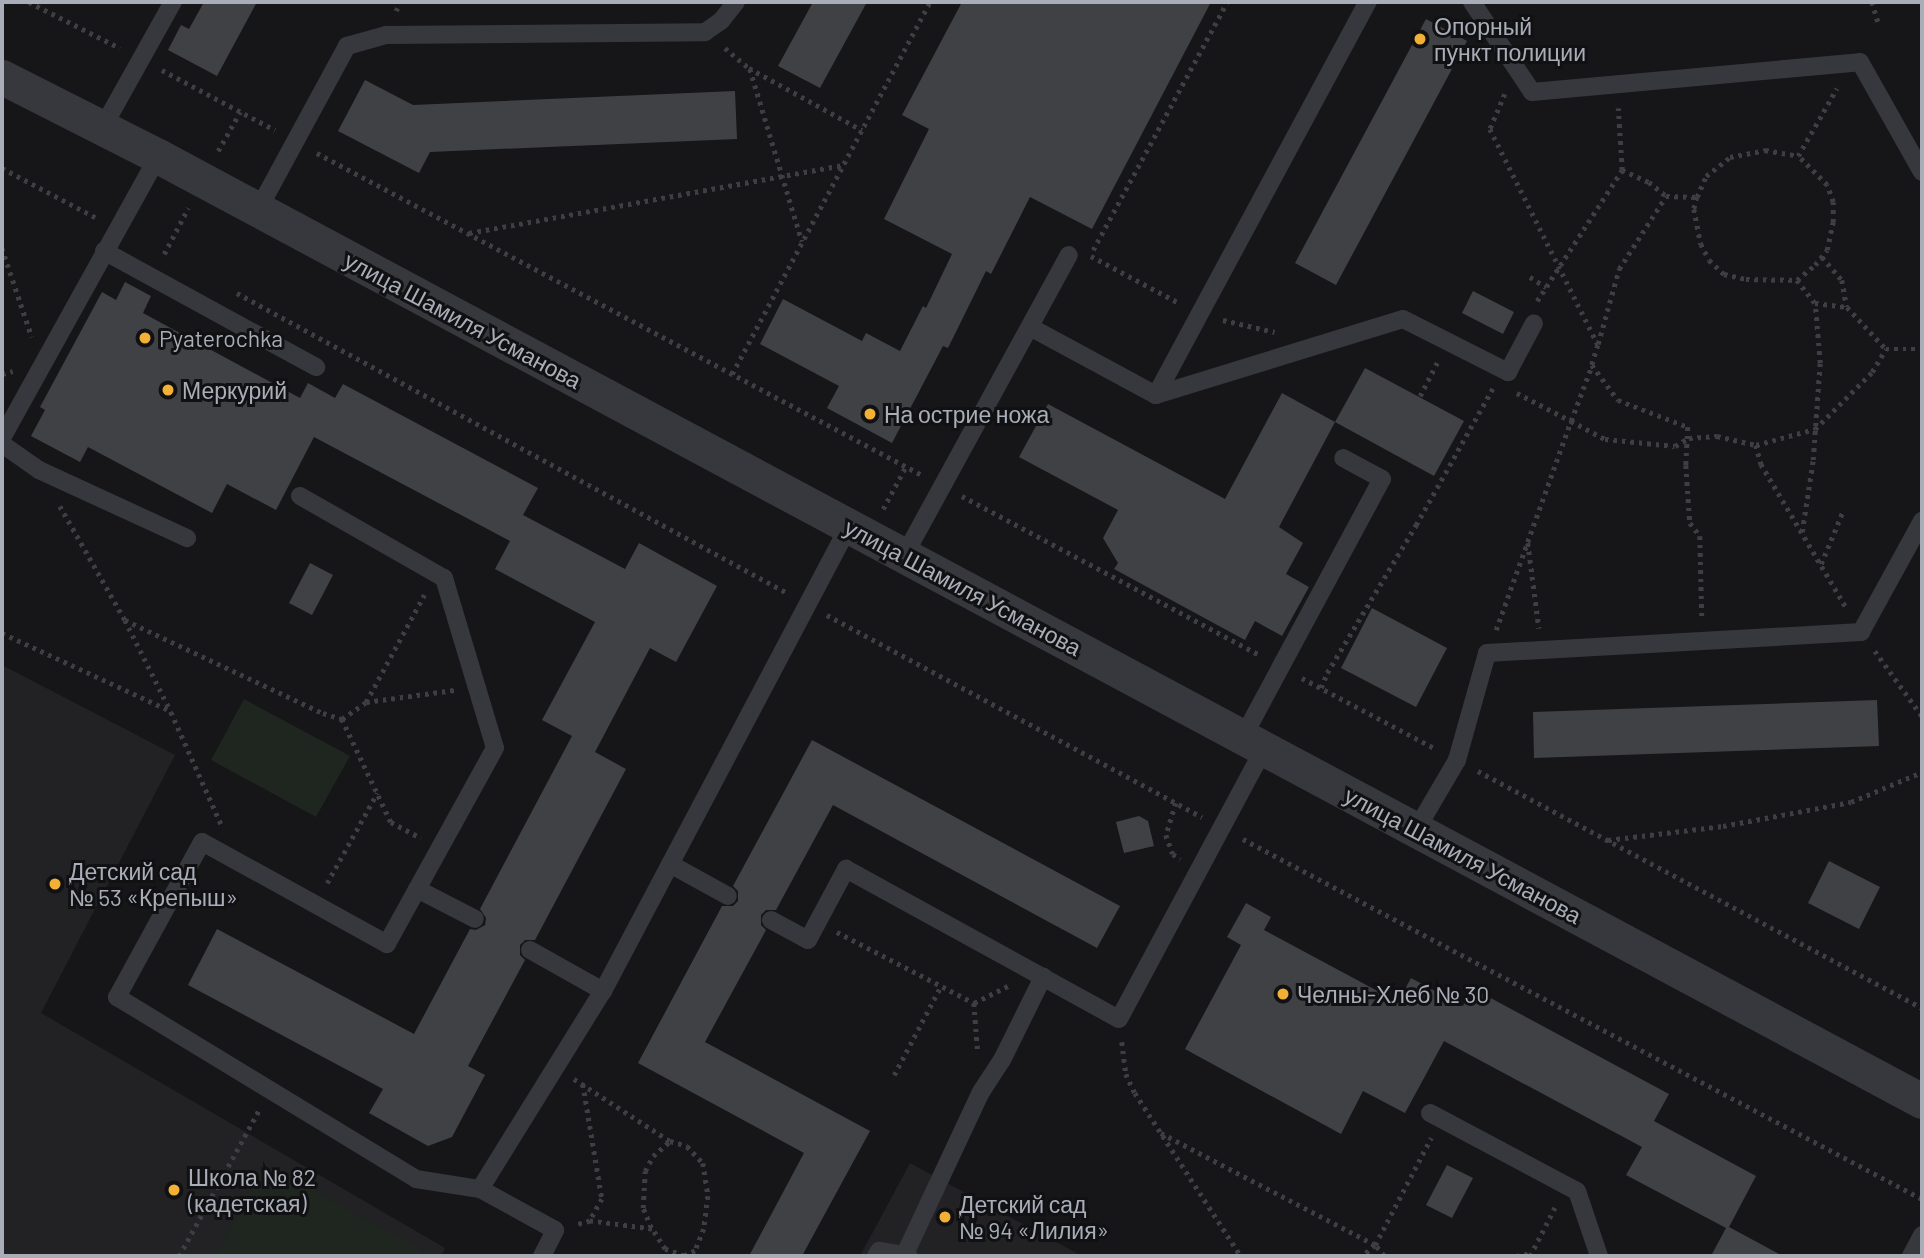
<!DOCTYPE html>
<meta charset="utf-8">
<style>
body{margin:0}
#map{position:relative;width:1924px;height:1258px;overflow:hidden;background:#161618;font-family:Barlow,sans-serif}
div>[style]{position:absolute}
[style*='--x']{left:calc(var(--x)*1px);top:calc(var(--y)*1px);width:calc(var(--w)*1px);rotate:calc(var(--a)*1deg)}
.built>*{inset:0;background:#222225}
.green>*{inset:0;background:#1e261f}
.building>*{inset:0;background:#404145}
.path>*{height:4.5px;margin-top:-2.25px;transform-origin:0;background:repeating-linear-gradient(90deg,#3d3f44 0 3.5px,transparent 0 8.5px)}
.lane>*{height:18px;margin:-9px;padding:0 9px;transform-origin:9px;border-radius:9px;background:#37383d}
.street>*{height:35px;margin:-17.5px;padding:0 17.5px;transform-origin:17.5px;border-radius:17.5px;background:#37383d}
.dots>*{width:19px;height:19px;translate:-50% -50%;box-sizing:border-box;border:4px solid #111113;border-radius:50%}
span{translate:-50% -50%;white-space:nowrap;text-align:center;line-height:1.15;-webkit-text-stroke:6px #111113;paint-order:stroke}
.poi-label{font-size:23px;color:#a8adb8}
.left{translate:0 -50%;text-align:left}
.street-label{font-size:23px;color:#a8adb8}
.frame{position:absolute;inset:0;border:4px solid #a8adb8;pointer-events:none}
</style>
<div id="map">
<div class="built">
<i style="clip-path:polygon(2px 665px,175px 755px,41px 1013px,445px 1248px,441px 1256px,2px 1256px)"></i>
<i style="clip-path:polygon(910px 1163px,1082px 1256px,860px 1256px)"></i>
</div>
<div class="green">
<i style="clip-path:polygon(244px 699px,350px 756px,316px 817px,211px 760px)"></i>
<i style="clip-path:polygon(266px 1164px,421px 1250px,417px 1256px,215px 1256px)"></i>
</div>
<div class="building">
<i style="clip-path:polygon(204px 2px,257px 2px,217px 76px,168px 50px,181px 25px,189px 29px)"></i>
<i style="clip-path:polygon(813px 2px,867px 2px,820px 88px,778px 66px)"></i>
<i style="clip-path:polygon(962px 2px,1211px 2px,1092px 229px,1030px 197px,991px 274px,986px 271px,948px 348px,943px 346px,892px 443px,827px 408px,839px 386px,760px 344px,783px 299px,862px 341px,866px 333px,900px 351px,923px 306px,926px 308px,952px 254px,884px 219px,929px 129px,902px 115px)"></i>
<i style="clip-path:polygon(1426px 19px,1467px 41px,1336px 285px,1295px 263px)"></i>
<i style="clip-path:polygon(365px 80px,413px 105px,735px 91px,737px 139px,430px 152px,419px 173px,338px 131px)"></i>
<i style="clip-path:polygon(125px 282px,151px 296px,143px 313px,300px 398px,308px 383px,335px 398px,343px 384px,538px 488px,523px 515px,625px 569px,639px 543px,717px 586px,676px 662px,650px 648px,595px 752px,626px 769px,535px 940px,525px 940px,520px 945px,520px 955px,525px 960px,468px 1066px,485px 1075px,452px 1137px,428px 1146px,369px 1113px,383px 1089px,188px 985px,217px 929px,414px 1034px,470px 929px,476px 930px,485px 925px,486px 918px,480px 909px,572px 736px,542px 720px,595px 622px,495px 569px,510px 541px,314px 437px,276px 510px,227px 484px,212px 513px,88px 447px,80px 462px,31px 436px,45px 410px,40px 407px,102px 292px,116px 300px)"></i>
<i style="clip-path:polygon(1473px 291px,1514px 312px,1503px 334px,1462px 313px)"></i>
<i style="clip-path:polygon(1365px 368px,1464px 421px,1434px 476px,1335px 422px)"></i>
<i style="clip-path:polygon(1282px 393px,1335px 422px,1279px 527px,1303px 543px,1286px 574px,1309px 587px,1282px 636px,1255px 621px,1245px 640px,1114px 569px,1118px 563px,1103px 538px,1118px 510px,1019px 457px,1048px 404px,1225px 499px)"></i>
<i style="clip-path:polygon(310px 563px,333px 575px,312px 615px,289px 603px)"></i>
<i style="clip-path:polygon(1372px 608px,1447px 648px,1416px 707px,1341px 668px)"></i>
<i style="clip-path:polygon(1877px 700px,1879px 746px,1534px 758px,1533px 712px)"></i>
<i style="clip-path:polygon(812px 740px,1120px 906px,1097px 948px,833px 805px,776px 910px,766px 910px,761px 915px,761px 925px,766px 930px,705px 1042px,870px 1131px,802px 1256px,749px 1256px,804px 1153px,638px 1063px,722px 906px,733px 906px,738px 901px,738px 891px,733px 886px)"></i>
<i style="clip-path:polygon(1139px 816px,1148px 821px,1154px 846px,1124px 853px,1116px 822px)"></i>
<i style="clip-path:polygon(1829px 861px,1880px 887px,1859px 929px,1808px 903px)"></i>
<i style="clip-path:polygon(1246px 903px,1271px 917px,1264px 930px,1398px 1002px,1411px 978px,1463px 1006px,1472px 988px,1669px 1094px,1654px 1121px,1756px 1176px,1729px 1227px,1783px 1256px,1711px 1256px,1726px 1228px,1626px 1175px,1642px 1147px,1444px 1041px,1405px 1113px,1363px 1091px,1341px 1134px,1185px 1049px,1241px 945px,1227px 937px)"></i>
<i style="clip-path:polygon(1447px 1165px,1473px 1178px,1452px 1218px,1426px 1205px)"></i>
</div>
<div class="path">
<i style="--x:29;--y:2;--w:102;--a:26.8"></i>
<i style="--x:1872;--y:2;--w:24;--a:73"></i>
<i style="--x:396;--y:11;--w:10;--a:-66"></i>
<i style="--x:725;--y:48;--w:31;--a:40"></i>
<i style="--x:749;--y:68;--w:129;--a:28.8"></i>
<i style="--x:750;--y:69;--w:180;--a:73.2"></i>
<i style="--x:162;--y:70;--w:128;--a:28"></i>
<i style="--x:1505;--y:94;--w:38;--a:113"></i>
<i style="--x:1490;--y:129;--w:241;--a:63.4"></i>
<i style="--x:1598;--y:345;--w:21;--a:107"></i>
<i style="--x:1592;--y:365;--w:44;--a:53.4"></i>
<i style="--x:1618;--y:400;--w:75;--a:21.1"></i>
<i style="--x:1688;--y:427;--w:38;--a:93"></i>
<i style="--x:1686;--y:465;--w:58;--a:86.1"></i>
<i style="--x:1690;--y:523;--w:16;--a:52"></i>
<i style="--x:1700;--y:536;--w:83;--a:88.6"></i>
<i style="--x:218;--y:151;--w:45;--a:-60.6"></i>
<i style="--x:317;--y:153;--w:688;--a:28.02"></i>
<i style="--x:2;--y:168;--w:107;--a:27.8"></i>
<i style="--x:1622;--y:170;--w:30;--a:24"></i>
<i style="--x:1649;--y:182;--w:22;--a:39"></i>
<i style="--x:1697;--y:197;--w:12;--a:104"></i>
<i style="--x:1694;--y:209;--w:36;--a:79"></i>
<i style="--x:1701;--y:244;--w:18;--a:63"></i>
<i style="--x:1709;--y:260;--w:21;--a:43"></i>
<i style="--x:1724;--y:274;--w:23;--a:13"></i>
<i style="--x:1746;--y:279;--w:51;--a:1.1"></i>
<i style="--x:1797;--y:280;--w:29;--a:52"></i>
<i style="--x:1815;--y:303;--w:32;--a:7"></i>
<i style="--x:1847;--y:307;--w:57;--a:47.1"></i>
<i style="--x:469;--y:233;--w:379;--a:-10.3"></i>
<i style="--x:2;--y:248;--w:94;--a:71.4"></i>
<i style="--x:1093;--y:250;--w:282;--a:-61.6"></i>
<i style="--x:164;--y:254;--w:52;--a:-62.4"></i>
<i style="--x:1091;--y:256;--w:100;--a:28.1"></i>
<i style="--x:1822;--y:257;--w:30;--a:49"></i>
<i style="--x:1842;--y:280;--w:27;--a:80"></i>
<i style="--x:1530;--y:277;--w:19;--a:32"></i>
<i style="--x:1797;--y:280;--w:23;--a:-40"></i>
<i style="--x:1815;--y:265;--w:19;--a:-51"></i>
<i style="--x:1827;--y:250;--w:29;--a:-78"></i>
<i style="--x:1833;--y:222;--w:20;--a:-90"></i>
<i style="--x:1833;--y:202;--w:18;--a:-109"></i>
<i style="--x:1827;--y:185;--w:41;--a:-135"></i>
<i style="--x:237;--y:293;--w:629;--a:28.6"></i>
<i style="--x:1537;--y:301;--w:156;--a:-57"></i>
<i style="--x:1622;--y:170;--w:62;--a:-93.7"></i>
<i style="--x:1223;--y:320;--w:53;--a:13"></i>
<i style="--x:1598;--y:344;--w:78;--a:-74.4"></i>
<i style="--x:1619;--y:269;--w:87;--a:-57.2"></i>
<i style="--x:1666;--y:196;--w:31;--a:2"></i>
<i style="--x:1697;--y:197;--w:23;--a:-67"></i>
<i style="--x:1706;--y:176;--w:31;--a:-38"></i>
<i style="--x:1730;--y:157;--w:36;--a:-11"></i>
<i style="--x:1765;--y:150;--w:34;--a:10"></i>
<i style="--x:1798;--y:156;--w:78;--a:-60.2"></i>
<i style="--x:2;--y:374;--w:11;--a:-15"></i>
<i style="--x:732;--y:374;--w:421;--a:-62"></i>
<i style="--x:1517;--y:393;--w:61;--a:27.4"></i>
<i style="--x:1571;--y:421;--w:60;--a:-69.4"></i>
<i style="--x:1420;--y:396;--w:38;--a:-63"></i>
<i style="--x:1756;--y:445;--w:20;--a:75"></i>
<i style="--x:1761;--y:464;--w:169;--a:59.3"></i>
<i style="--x:962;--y:496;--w:338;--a:28.1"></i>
<i style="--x:60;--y:506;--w:131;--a:60.3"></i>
<i style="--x:125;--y:620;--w:103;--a:63.4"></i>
<i style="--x:171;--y:712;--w:125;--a:65.9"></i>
<i style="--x:883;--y:509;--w:49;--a:-61.9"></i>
<i style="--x:1802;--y:532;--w:73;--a:-81.3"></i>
<i style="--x:1813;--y:460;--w:97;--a:-85.9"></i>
<i style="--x:1820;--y:363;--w:60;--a:-94.8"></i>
<i style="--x:1528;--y:543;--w:86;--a:82.6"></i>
<i style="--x:1821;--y:564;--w:57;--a:-67.5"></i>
<i style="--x:827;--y:615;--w:426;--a:28.3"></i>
<i style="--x:125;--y:620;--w:219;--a:25.2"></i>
<i style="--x:323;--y:713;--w:20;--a:18"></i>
<i style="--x:342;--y:719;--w:114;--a:64.6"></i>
<i style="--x:391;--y:822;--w:34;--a:28"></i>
<i style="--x:1496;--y:630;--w:222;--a:-70.3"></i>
<i style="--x:1571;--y:421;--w:38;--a:28"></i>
<i style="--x:1605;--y:439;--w:70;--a:5.7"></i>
<i style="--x:1675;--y:446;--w:16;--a:-30"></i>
<i style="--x:1689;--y:438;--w:28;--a:-4"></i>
<i style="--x:1717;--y:436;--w:40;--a:13"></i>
<i style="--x:1756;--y:445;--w:61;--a:-15.2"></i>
<i style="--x:1815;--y:429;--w:81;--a:-45"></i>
<i style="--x:1872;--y:372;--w:27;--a:-59"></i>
<i style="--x:1886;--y:349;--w:36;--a:0"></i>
<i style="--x:2;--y:633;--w:186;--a:24.8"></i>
<i style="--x:1875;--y:651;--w:80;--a:54.1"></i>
<i style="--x:1302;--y:678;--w:152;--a:27.9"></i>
<i style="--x:1321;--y:688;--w:16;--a:-68"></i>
<i style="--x:1327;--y:673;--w:173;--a:-59"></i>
<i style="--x:1416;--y:525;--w:157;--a:-60.7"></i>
<i style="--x:366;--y:702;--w:122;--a:-61.5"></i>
<i style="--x:342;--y:719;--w:29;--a:-35"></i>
<i style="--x:366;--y:702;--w:89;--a:-7.8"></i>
<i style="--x:1478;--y:771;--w:503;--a:28.09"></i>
<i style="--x:1176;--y:803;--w:34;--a:107"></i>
<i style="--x:1166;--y:835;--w:20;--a:70"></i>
<i style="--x:1173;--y:854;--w:9;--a:36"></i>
<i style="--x:1243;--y:839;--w:769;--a:27.93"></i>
<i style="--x:1608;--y:840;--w:116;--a:-6.9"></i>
<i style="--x:1723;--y:826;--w:130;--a:-10.6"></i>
<i style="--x:1851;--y:802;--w:77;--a:-22.9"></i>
<i style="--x:327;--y:883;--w:103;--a:-60.9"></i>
<i style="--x:837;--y:932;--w:154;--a:27.4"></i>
<i style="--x:974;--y:1003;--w:51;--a:85.5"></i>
<i style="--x:974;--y:1003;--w:40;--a:-26.6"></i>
<i style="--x:1122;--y:1042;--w:32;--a:83"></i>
<i style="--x:1126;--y:1074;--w:21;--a:65"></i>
<i style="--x:1135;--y:1093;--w:194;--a:57"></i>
<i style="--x:894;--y:1075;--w:101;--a:-62.2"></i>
<i style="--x:574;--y:1079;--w:114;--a:32.9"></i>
<i style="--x:670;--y:1141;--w:18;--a:16"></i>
<i style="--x:687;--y:1146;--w:23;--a:47"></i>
<i style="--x:703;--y:1163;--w:33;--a:81"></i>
<i style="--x:708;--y:1196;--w:33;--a:97"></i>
<i style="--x:704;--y:1229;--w:24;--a:112"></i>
<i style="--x:695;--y:1251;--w:12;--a:156"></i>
<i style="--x:684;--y:1256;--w:20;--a:-160"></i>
<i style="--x:665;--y:1249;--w:24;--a:-123"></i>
<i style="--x:652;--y:1229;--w:63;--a:-172.6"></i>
<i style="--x:590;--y:1221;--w:15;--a:164"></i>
<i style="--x:583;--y:1084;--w:117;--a:80.6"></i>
<i style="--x:602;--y:1199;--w:25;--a:119"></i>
<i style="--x:1161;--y:1133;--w:242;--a:27.6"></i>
<i style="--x:1375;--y:1245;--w:16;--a:137"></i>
<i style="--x:651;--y:1228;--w:22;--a:-112"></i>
<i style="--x:643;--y:1208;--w:37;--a:-87"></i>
<i style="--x:645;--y:1171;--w:17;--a:-62"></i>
<i style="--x:653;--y:1156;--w:23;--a:-41"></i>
<i style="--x:2;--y:1255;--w:2;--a:27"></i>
<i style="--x:179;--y:1256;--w:166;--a:-61.3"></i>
<i style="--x:1384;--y:1256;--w:14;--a:-129"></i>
<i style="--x:1375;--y:1245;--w:121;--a:-62.4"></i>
<i style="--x:1516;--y:1256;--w:16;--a:-11"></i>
<i style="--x:1530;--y:1256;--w:55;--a:-63"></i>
</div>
<div class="lane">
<i style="--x:1472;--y:2;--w:108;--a:56.3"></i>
<i style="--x:1532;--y:92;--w:329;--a:-5.2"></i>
<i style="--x:1860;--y:62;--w:126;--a:60.6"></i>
<i style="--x:103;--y:127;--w:143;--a:-60.8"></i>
<i style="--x:258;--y:210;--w:187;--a:-61.5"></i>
<i style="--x:347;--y:46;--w:41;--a:-15.8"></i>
<i style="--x:386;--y:35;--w:319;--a:-0.5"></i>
<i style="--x:705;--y:32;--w:19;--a:-35"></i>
<i style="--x:721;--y:21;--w:24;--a:-52"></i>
<i style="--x:104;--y:251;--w:242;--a:28.7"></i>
<i style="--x:1030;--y:327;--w:143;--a:28.4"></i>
<i style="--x:1156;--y:395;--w:447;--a:-61.7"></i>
<i style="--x:1156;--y:395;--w:258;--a:-17.1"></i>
<i style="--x:1403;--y:319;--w:118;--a:26.8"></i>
<i style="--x:1508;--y:372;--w:55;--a:-62"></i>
<i style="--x:2;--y:438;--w:322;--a:-61"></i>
<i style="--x:2;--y:444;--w:45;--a:35.1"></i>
<i style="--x:39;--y:470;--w:163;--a:24.7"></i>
<i style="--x:300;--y:496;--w:166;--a:29.7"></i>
<i style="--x:444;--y:578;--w:177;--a:73.3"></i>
<i style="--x:495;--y:748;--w:224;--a:118.9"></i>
<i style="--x:387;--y:944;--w:211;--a:-151.1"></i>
<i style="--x:202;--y:842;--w:177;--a:118.7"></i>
<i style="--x:117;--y:997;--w:350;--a:31.3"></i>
<i style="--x:416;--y:1179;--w:65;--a:8.9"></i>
<i style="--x:904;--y:556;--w:343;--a:-61.3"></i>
<i style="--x:1243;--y:737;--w:293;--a:-61.7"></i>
<i style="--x:1382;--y:479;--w:44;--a:-151.7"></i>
<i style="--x:1416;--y:830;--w:81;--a:-59.6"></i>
<i style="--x:1457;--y:760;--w:111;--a:-74.3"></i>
<i style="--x:1487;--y:653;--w:375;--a:-3.2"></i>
<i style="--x:1861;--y:632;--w:127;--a:-61.2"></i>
<i style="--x:670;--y:864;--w:66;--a:28.9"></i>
<i style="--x:417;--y:889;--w:65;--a:27.3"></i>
<i style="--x:771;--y:920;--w:42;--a:28.4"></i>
<i style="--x:808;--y:940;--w:81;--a:-61.8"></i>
<i style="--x:846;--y:869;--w:311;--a:28.8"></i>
<i style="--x:1119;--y:1019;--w:306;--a:-61.8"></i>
<i style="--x:530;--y:950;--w:84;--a:29.3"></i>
<i style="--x:1430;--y:1113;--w:166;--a:28"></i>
<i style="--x:1577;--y:1191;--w:69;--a:71.3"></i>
<i style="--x:905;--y:1254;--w:179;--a:-64.9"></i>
<i style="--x:981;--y:1092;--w:38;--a:-57"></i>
<i style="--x:1002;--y:1060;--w:93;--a:-63.7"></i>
<i style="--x:542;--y:1256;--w:29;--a:-63"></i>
<i style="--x:555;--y:1230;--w:85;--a:-151.3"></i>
<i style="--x:480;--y:1189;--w:233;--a:-58.2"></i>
<i style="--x:603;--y:991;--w:526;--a:-62.12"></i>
<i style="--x:876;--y:1256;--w:6;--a:-59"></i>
<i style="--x:879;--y:1251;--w:30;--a:9"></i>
<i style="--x:1911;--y:1256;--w:24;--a:-62"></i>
</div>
<div class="street">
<i style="--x:2;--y:77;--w:175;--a:26.9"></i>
<i style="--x:158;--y:156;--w:2001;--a:28.18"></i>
</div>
<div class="dots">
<i style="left:1420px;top:39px;background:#f2b134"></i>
<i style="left:145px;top:338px;background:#f2b134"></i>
<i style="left:168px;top:390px;background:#f2b134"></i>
<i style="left:870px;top:414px;background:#f2b134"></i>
<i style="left:55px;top:884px;background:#f2b134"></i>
<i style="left:1283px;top:994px;background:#f2b134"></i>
<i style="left:174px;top:1190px;background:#f2b134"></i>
<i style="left:945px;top:1217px;background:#f2b134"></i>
</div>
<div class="poi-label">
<span class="left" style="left:1434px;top:39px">Опорный<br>пункт полиции</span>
<span class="left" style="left:159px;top:338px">Pyaterochka</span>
<span class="left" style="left:182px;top:390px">Меркурий</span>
<span class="left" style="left:884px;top:414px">На острие ножа</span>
<span class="left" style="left:69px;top:884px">Детский сад<br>№ 53 «Крепыш»</span>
<span class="left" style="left:1297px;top:994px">Челны-Хлеб № 30</span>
<span class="left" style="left:188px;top:1190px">Школа № 82<br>(кадетская)</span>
<span class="left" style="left:959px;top:1217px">Детский сад<br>№ 94 «Лилия»</span>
</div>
<div class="street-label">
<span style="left:463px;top:320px;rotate:28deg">улица Шамиля Усманова</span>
<span style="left:963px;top:587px;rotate:28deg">улица Шамиля Усманова</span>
<span style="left:1463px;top:855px;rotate:28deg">улица Шамиля Усманова</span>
</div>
<div class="frame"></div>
</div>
